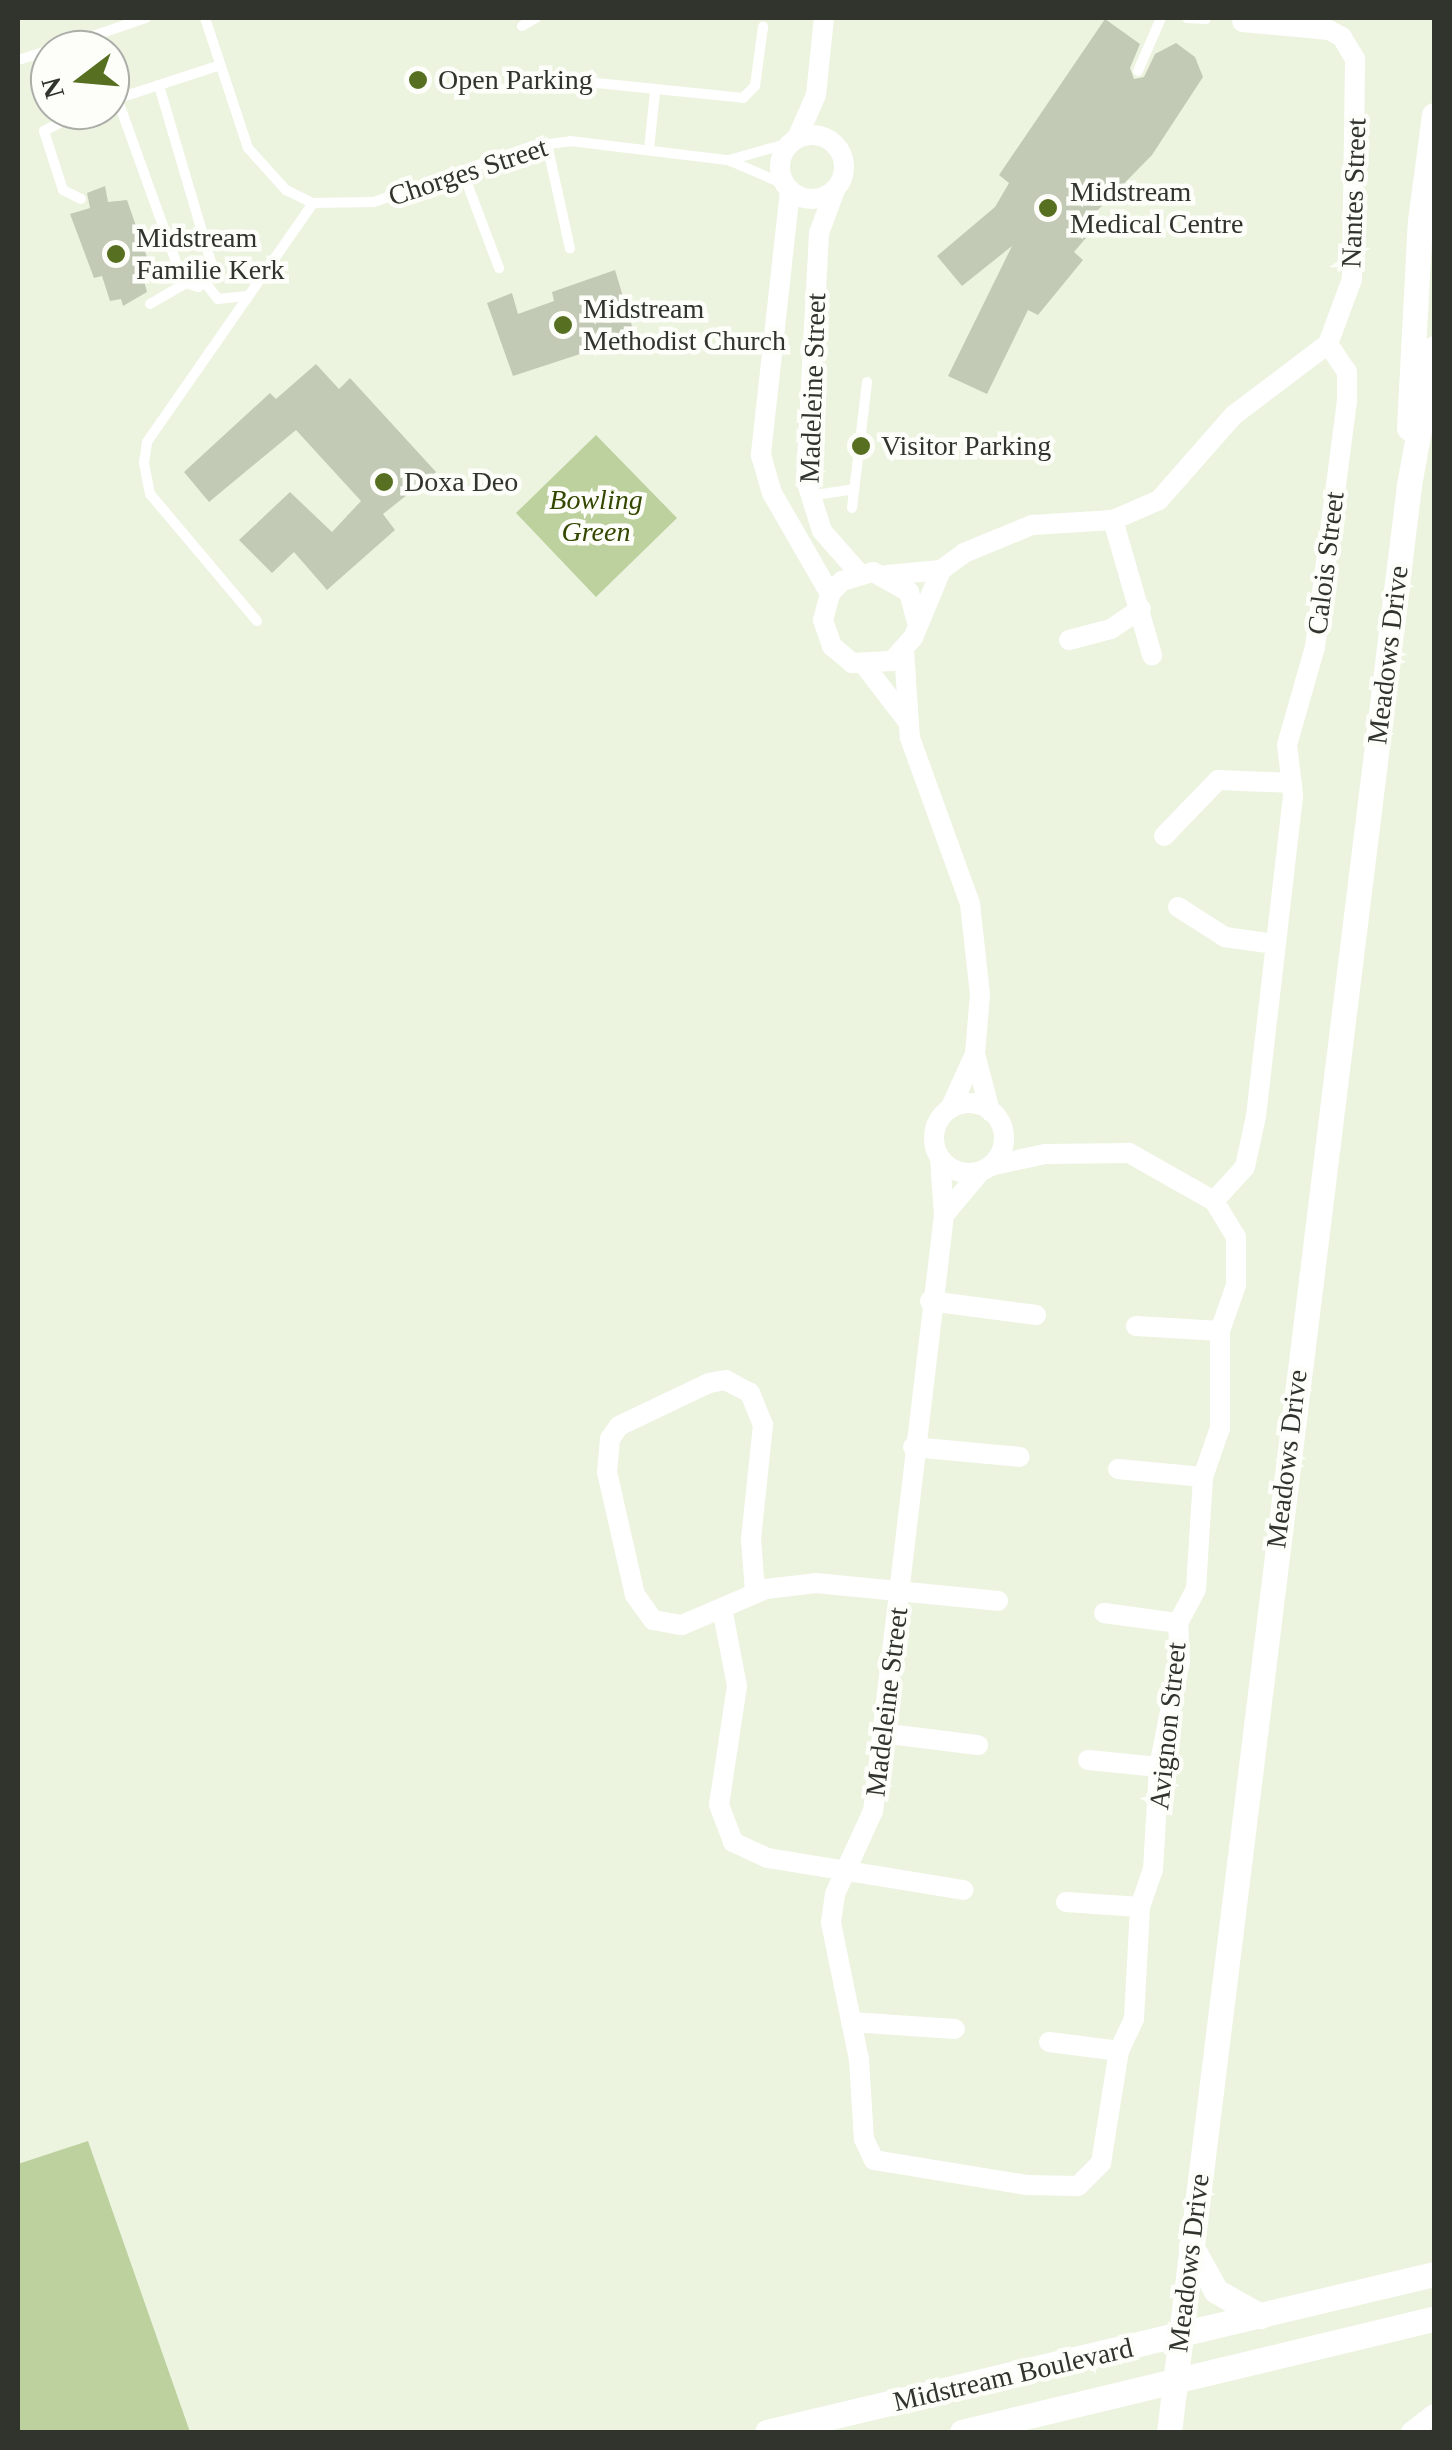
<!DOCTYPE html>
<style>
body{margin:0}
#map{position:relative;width:1452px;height:2450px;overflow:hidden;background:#ecf4e0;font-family:"Times New Roman",serif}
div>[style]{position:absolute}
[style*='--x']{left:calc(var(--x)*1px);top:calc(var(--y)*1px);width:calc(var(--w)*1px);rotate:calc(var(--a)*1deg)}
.green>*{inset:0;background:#bdd19e}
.building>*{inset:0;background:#c2cab6}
.service>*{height:10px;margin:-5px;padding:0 5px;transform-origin:5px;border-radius:5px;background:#fff}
.minor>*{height:20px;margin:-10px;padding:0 10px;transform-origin:10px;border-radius:10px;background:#fff}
.minor>.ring{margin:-10px;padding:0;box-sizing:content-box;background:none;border:20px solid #fff;border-radius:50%}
.tertiary>*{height:25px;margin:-12.5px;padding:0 12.5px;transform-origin:12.5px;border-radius:12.5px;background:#fff}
.dots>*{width:28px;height:28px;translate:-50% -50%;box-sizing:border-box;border:5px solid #fdfefa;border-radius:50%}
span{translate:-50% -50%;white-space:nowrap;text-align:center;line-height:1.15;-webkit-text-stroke:9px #fdfefa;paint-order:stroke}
.poi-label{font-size:28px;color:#31342c}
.left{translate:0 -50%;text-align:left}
.street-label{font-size:28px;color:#31342c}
.park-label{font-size:28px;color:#344701;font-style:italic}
.frame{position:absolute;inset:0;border:20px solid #31342c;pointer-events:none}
.north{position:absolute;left:30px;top:30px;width:100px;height:100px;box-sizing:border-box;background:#fdfefa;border:2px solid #abada8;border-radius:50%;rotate:254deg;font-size:28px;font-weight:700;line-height:40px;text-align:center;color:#31342c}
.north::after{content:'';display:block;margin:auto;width:35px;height:45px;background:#566f21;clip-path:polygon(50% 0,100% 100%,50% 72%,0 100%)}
</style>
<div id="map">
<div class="green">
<i style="clip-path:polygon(596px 435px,677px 518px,596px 597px,516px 513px)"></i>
<i style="clip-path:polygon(88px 2141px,190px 2432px,18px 2432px,18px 2164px)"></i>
</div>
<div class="building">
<i style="clip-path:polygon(1105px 19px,1140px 44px,1130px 68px,1134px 79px,1144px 77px,1155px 54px,1176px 43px,1195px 57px,1203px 77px,1152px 155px,1096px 212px,1097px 225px,1074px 252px,1083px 260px,1038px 315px,1028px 310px,987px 394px,948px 376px,1012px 246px,962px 286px,937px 256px,995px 207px,1009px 183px,999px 175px)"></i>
<i style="clip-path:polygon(105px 186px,108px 202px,127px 200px,149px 263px,140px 266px,147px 292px,123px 306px,121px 299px,110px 301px,102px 276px,94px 278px,70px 214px,90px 208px,87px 193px)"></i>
<i style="clip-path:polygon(615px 270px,635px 336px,513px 376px,487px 303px,512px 293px,518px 314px,554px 301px,552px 292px)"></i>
<i style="clip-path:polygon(316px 364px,339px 389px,350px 378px,436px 472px,383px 514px,395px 530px,327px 590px,294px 552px,272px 573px,239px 540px,290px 492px,332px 532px,361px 501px,296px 430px,209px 502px,184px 472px,270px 393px,276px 399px)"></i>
</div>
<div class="service">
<i style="--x:205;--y:18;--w:137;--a:71.7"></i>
<i style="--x:248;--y:148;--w:57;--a:47.9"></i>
<i style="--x:286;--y:190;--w:30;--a:26"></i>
<i style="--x:313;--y:203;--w:61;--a:-0.9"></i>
<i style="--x:374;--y:202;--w:168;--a:-19.5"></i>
<i style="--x:532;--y:146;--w:38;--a:-7"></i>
<i style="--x:570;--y:141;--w:159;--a:6.9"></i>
<i style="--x:728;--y:160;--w:61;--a:23.2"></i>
<i style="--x:1187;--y:18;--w:19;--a:3"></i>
<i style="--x:522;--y:26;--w:16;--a:-30"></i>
<i style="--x:52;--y:50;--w:99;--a:-18.8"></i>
<i style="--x:18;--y:60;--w:34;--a:-17"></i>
<i style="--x:1138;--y:71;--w:58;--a:-66.5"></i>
<i style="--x:577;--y:81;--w:167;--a:5.8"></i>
<i style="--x:743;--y:98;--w:17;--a:-45"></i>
<i style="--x:755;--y:86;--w:60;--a:-82.3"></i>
<i style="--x:117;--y:98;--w:177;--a:70.2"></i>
<i style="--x:177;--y:265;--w:20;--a:63"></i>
<i style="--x:186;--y:283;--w:13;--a:18"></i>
<i style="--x:198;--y:287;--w:23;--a:-50"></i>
<i style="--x:213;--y:269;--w:192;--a:-106.4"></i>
<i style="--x:110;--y:101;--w:113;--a:-18.1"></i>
<i style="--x:547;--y:144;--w:107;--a:77.6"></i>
<i style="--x:649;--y:149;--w:57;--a:-84"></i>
<i style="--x:729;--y:160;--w:63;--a:-15.6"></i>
<i style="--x:462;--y:170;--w:105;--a:69.3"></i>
<i style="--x:81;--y:199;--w:20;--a:-153"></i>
<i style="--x:63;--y:190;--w:62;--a:-107.9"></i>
<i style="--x:44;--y:131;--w:45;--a:-27.7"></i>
<i style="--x:206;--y:284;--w:19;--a:51"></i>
<i style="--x:218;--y:299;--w:30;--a:-6"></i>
<i style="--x:150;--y:304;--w:42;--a:-30.3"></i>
<i style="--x:809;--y:496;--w:46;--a:-8.8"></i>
<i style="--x:852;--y:508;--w:127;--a:-83.2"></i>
<i style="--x:257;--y:621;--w:166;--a:-130.1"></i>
<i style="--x:150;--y:494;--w:32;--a:-101"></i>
<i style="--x:144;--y:463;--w:21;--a:-82"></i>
<i style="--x:147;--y:442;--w:291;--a:-55.2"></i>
</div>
<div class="minor">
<i class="ring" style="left:780px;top:135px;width:44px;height:44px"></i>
<i style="--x:797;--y:138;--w:47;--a:-66.2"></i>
<i style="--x:816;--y:95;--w:77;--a:-84.1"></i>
<i style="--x:835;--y:190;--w:46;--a:110.4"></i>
<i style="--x:819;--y:233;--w:247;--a:93"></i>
<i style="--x:806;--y:480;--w:53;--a:72.6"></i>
<i style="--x:822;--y:531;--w:56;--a:48.6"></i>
<i style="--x:790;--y:191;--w:266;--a:96.3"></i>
<i style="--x:761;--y:455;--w:40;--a:74"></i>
<i style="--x:772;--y:493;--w:116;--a:60.1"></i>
<i style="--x:1113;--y:520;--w:141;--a:73.9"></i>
<i style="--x:887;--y:575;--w:54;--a:-5.3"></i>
<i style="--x:917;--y:622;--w:31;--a:-105"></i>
<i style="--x:909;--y:592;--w:41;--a:-150.9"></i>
<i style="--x:873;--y:572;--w:32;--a:164"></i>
<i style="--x:842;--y:581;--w:18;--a:133"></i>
<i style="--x:830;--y:594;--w:27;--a:105"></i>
<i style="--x:823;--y:620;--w:28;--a:71"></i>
<i style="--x:832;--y:646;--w:26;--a:40"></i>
<i style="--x:852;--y:663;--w:40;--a:-2.9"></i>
<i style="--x:892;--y:661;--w:31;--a:-48"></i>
<i style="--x:913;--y:638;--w:74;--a:-67.6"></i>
<i style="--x:941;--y:570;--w:29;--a:-36"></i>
<i style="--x:964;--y:553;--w:74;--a:-22.4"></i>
<i style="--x:1032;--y:525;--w:81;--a:-3.5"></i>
<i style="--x:1113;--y:520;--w:50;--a:-23.5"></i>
<i style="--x:1159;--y:500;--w:113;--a:-48.6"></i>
<i style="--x:1234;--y:415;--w:118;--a:-37.1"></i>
<i style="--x:1328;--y:344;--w:69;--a:-69.7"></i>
<i style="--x:1352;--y:279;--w:220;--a:-89.2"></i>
<i style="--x:1355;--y:59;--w:26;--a:-121"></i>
<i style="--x:1342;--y:37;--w:15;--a:-152"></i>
<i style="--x:1329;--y:30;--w:87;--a:-174.7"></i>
<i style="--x:1069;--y:640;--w:43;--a:-14.7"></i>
<i style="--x:1111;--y:629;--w:36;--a:-34"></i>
<i style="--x:904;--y:651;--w:87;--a:86.1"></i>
<i style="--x:910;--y:738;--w:177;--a:70.1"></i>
<i style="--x:970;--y:904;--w:91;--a:83.7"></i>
<i style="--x:980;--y:994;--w:60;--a:94.8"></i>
<i style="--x:975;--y:1054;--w:59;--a:75.3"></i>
<i style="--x:865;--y:666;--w:67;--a:52.3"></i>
<i style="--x:1164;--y:836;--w:78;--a:-46"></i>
<i style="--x:1218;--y:780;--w:74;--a:2.3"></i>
<i style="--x:1178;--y:907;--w:56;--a:32.6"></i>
<i style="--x:1225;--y:937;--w:49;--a:8.1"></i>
<i class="ring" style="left:934px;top:1103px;width:50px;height:50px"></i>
<i style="--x:950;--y:1109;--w:60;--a:-65.6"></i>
<i style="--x:940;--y:1158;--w:57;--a:86"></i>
<i style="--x:944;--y:1215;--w:600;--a:96.79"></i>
<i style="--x:873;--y:1811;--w:91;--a:114.6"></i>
<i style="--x:835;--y:1894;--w:29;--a:98"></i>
<i style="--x:831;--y:1923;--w:140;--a:78.4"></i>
<i style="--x:859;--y:2060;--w:79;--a:86.4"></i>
<i style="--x:864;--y:2139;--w:23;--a:65"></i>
<i style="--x:874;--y:2160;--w:155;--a:9.3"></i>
<i style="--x:1027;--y:2185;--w:51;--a:1.1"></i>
<i style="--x:1078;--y:2186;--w:33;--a:-45"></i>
<i style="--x:1101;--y:2163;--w:113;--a:-80.9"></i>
<i style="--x:1119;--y:2051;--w:35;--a:-65"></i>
<i style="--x:1134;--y:2019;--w:112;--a:-86.9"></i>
<i style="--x:1140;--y:1907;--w:39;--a:-71"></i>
<i style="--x:1153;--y:1870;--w:103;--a:-86.7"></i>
<i style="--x:1159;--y:1767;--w:108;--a:-78.8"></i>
<i style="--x:1180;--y:1661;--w:38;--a:-93"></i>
<i style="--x:1178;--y:1623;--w:38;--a:-62"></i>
<i style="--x:1196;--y:1589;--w:112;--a:-86.4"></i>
<i style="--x:1203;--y:1477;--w:52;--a:-70.9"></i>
<i style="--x:1220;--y:1428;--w:97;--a:-90"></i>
<i style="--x:1220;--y:1331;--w:49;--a:-70.8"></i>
<i style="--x:1236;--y:1285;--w:48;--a:-90"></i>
<i style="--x:1236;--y:1237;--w:42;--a:-121.4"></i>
<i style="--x:1214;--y:1201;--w:98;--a:-150.5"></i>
<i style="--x:1129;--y:1153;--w:84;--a:179.3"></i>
<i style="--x:1045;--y:1154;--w:56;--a:167.7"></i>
<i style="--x:1214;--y:1201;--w:46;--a:-47.6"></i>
<i style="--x:1245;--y:1167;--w:52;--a:-77.8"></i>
<i style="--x:1256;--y:1116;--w:323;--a:-83.4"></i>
<i style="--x:1293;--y:795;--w:50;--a:-96.8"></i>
<i style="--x:1287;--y:745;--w:102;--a:-74.1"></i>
<i style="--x:1315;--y:647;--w:248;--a:-82.6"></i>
<i style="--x:1347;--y:401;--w:29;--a:-90"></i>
<i style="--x:1347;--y:372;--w:34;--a:-124"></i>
<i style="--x:944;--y:1215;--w:56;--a:-50.1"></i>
<i style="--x:930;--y:1301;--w:107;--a:7.5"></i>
<i style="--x:1136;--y:1326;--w:84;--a:3.4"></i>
<i style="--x:913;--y:1447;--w:107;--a:5.3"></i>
<i style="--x:1118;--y:1469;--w:85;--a:5.4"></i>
<i style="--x:755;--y:1592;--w:53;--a:-94.3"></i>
<i style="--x:751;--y:1539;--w:115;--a:-84"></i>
<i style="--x:763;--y:1425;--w:35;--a:-112"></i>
<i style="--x:750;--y:1393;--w:27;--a:-152"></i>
<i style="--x:726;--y:1380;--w:17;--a:170"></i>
<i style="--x:709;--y:1383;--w:100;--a:154.5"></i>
<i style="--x:619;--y:1426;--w:16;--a:125"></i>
<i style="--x:610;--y:1439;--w:33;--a:95"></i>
<i style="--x:607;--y:1472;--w:126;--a:77.2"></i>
<i style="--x:635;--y:1595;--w:31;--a:54"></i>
<i style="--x:653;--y:1620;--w:29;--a:10"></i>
<i style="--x:682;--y:1625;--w:91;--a:-23.2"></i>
<i style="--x:766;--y:1589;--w:50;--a:-6.8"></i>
<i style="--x:816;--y:1583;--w:183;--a:5.6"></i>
<i style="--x:722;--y:1608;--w:79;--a:79.1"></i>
<i style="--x:737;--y:1686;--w:120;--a:98.6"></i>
<i style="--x:719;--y:1805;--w:40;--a:69"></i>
<i style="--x:733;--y:1842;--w:38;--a:25"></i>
<i style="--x:768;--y:1858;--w:198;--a:9.3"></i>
<i style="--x:1104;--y:1613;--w:75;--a:7.7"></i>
<i style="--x:881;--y:1733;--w:98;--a:7.1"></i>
<i style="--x:1088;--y:1760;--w:71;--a:5.6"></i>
<i style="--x:1066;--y:1902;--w:74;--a:3.9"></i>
<i style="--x:851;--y:2022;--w:104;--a:3.9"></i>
<i style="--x:1049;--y:2042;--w:71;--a:7.3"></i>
<i style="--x:1411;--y:2432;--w:29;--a:-38"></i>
</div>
<div class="tertiary">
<i style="--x:1409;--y:428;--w:207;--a:-87"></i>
<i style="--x:1420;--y:221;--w:107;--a:-82.5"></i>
<i style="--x:1191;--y:2246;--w:51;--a:60.9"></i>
<i style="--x:1216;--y:2291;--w:51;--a:29.6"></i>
<i style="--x:767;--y:2432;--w:685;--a:-13.33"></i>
<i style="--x:962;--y:2432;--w:485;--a:-13.5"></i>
<i style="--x:1169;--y:2432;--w:1962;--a:-82.97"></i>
<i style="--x:1409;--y:485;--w:139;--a:-79.7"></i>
</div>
<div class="dots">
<i style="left:418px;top:80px;background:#566f21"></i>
<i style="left:1048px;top:208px;background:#566f21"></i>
<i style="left:116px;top:254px;background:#566f21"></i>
<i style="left:563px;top:325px;background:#566f21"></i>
<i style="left:861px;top:446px;background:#566f21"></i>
<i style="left:384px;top:482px;background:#566f21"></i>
</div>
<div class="poi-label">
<span class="left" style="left:438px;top:80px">Open Parking</span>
<span class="left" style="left:1070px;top:208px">Midstream<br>Medical Centre</span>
<span class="left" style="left:136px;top:254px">Midstream<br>Familie Kerk</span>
<span class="left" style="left:583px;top:325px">Midstream<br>Methodist Church</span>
<span class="left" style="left:881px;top:446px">Visitor Parking</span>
<span class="left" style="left:404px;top:482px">Doxa Deo</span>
</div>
<div class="street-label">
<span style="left:468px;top:172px;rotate:-18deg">Chorges Street</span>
<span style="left:1354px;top:193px;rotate:-88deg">Nantes Street</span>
<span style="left:813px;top:388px;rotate:-88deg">Madeleine Street</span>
<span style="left:1326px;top:563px;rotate:-83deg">Calois Street</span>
<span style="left:1388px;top:655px;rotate:-83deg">Meadows Drive</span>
<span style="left:1287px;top:1459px;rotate:-83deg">Meadows Drive</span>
<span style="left:887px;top:1702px;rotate:-83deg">Madeleine Street</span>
<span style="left:1168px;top:1726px;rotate:-84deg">Avignon Street</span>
<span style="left:1189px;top:2263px;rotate:-83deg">Meadows Drive</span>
<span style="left:1013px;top:2375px;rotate:-13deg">Midstream Boulevard</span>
</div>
<div class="park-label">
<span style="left:596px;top:516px">Bowling<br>Green</span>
</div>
<div class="frame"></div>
<div class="north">N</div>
</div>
